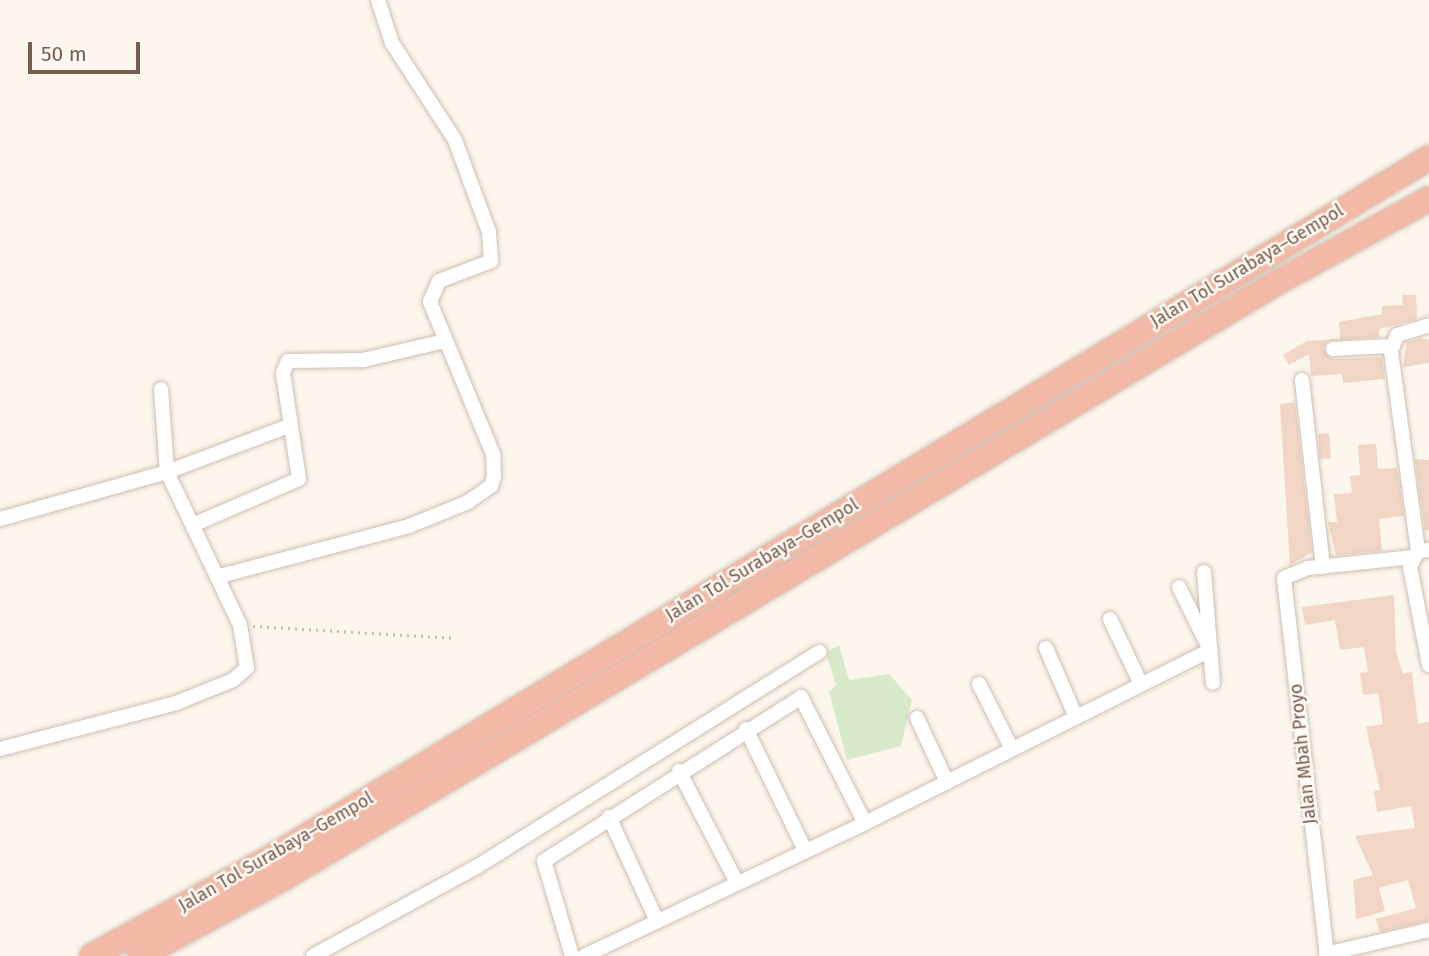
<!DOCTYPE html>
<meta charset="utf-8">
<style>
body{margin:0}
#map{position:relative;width:1429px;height:956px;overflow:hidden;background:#fcf6ec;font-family:"Fira Sans",sans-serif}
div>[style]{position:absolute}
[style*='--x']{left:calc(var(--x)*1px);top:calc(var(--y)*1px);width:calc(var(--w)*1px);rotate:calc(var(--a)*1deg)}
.green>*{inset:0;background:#d8eaca}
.building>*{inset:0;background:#f1d5c5}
.path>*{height:2.5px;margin-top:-1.25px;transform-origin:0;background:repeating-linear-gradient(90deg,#d7b8a7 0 2px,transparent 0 7px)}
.roads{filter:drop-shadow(0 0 2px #cfbeb1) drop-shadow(0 0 2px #cfbeb1)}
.minor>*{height:14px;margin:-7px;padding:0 7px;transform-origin:7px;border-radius:7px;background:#fff}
.motorway>*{height:24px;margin:-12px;padding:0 12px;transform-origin:12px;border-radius:12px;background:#f3b8a6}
span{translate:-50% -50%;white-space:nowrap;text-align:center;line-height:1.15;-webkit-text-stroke:5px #fefaf3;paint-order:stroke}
.street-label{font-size:18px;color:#785c4f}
.scale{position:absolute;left:28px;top:42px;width:112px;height:32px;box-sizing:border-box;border:4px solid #785c4f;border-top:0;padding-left:9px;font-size:21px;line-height:24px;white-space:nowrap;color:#785c4f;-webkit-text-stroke:5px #fefaf3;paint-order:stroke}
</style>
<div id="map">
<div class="green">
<i style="clip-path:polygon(839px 645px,849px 680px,889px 674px,912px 700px,901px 746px,847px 760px,829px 692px,836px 685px,826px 653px)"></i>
</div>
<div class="building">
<i style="clip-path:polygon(1402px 295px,1416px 295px,1417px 319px,1379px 329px,1379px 337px,1328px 341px,1323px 349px,1333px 359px,1382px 357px,1385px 379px,1343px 383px,1342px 374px,1311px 376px,1309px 354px,1289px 365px,1283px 355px,1307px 341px,1340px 339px,1339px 322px,1382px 314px,1382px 306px,1403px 305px)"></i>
<i style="clip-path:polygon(1421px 338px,1429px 340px,1429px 363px,1403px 367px,1407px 342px)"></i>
<i style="clip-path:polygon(1295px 402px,1312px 552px,1290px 565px,1280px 404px)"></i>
<i style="clip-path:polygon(1329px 433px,1331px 458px,1320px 459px,1318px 434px)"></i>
<i style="clip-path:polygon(1376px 444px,1378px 469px,1397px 468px,1404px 516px,1379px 519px,1382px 551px,1336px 555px,1328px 522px,1337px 522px,1334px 494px,1352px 493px,1350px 476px,1360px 475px,1358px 445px)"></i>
<i style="clip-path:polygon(1415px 459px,1429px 460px,1429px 530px,1425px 531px)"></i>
<i style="clip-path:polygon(1394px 595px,1396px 652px,1403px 674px,1412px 672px,1418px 724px,1429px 722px,1429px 921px,1380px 932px,1376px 919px,1416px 908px,1408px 880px,1379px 888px,1385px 911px,1356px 919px,1353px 880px,1373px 875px,1355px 836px,1415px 828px,1411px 806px,1377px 812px,1374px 791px,1380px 790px,1366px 727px,1383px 724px,1378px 693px,1363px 695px,1360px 673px,1368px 672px,1364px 647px,1340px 650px,1335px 620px,1305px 625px,1302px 607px)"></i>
</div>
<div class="path">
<i style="--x:253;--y:626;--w:203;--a:3.4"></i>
</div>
<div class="roads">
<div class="minor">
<i style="--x:1333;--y:349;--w:60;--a:-2.9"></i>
<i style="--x:1302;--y:380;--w:188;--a:83.6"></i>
<i style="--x:0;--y:519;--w:173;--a:-15.7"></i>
<i style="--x:167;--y:472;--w:130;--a:-20.7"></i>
<i style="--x:195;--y:524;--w:113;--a:-23.4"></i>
<i style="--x:299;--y:479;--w:107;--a:-98.6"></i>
<i style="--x:283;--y:373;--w:13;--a:-67"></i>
<i style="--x:288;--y:361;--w:75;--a:-0.8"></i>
<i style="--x:363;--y:360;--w:84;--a:-13"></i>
<i style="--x:1429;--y:550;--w:11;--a:175"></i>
<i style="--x:1418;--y:551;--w:18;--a:117"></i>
<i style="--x:1410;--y:567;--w:100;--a:79"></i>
<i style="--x:1418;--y:551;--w:202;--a:-97.7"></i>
<i style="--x:1391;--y:351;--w:17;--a:-69"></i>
<i style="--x:1397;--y:335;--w:34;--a:-17"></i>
<i style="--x:1204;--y:572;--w:111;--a:85.4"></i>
<i style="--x:220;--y:576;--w:196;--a:-14.8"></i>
<i style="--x:409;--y:526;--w:64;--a:-22.1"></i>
<i style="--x:468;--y:502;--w:28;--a:-35"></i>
<i style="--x:491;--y:486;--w:9;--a:-72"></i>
<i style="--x:494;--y:477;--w:23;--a:-92"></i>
<i style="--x:493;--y:454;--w:165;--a:-112.5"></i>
<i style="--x:430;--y:302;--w:23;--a:-67"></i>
<i style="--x:439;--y:281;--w:56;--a:-21"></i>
<i style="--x:491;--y:261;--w:29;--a:-94"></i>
<i style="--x:489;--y:232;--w:98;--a:-110.3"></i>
<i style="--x:455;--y:140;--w:116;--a:-123"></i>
<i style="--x:392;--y:43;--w:45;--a:-108"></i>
<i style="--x:1110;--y:619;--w:72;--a:64.5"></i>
<i style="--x:1046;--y:648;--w:75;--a:66.5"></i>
<i style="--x:979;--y:684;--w:73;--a:63.1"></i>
<i style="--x:917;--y:718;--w:71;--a:64.9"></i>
<i style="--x:746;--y:729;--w:132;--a:64"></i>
<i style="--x:0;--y:749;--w:182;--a:-14.6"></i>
<i style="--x:176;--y:703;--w:61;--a:-22"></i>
<i style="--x:233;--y:680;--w:18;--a:-41"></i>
<i style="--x:247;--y:668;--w:44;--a:-99.2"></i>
<i style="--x:240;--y:625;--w:170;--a:-115.5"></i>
<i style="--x:167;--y:472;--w:83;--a:-94.1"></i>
<i style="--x:679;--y:771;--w:124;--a:62.6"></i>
<i style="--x:609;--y:817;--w:115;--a:65.2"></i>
<i style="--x:1326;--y:954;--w:106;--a:-13.1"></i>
<i style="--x:313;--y:956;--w:188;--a:-28.6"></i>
<i style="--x:478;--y:866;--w:403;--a:-32.1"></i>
<i style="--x:572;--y:956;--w:99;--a:-106.4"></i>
<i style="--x:544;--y:861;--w:305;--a:-32.5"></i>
<i style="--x:801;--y:697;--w:141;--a:63.1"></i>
<i style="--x:584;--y:956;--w:311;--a:-25.3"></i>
<i style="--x:865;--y:823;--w:386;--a:-26.6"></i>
<i style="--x:1210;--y:650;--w:70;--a:-116.2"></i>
<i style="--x:1327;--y:956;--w:380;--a:-96.5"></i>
<i style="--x:1284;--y:578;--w:26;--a:-23"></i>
<i style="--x:1308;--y:568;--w:106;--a:-6"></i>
</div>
<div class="motorway">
<i style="--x:92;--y:956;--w:205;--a:-28.8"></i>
<i style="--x:272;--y:857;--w:1352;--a:-31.14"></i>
<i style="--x:140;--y:956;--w:162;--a:-28.5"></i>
<i style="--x:282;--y:879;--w:1161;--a:-30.94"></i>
<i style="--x:1278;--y:282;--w:172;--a:-28.8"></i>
</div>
</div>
<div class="street-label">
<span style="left:1247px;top:266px;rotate:-31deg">Jalan Tol Surabaya–Gempol</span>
<span style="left:762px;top:560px;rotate:-31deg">Jalan Tol Surabaya–Gempol</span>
<span style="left:1303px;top:754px;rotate:-96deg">Jalan Mbah Proyo</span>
<span style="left:276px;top:852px;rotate:-30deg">Jalan Tol Surabaya–Gempol</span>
</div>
<div class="scale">50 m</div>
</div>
